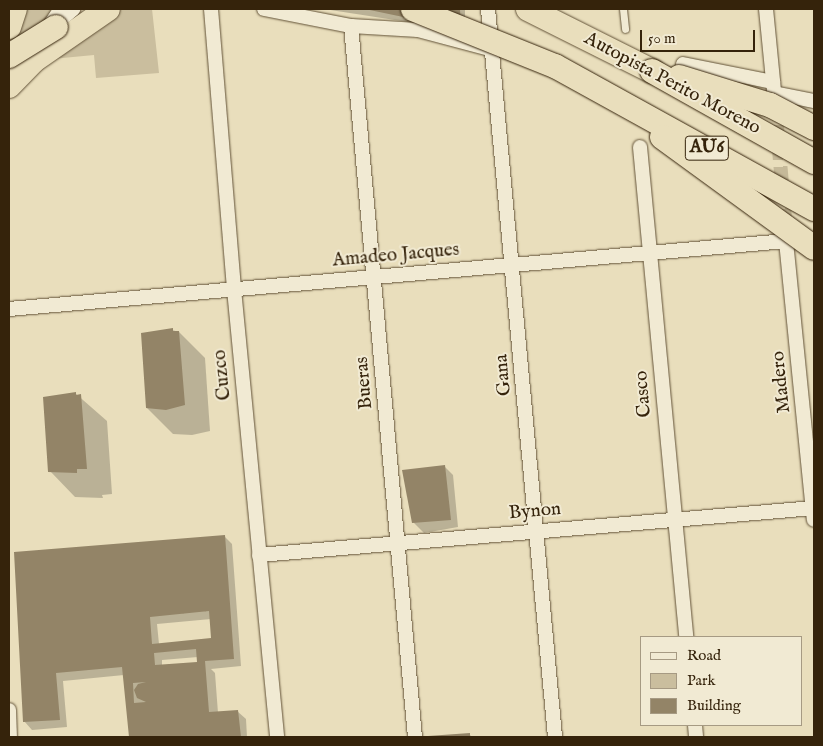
<!DOCTYPE html>
<style>
body{margin:0}
#map{position:relative;width:823px;height:746px;overflow:hidden;background:#e9debc;font-family:"IM FELL English",serif}
div>[style]{position:absolute}
[style*='--x']{left:calc(var(--x)*1px);top:calc(var(--y)*1px);width:calc(var(--w)*1px);rotate:calc(var(--a)*1deg)}
.green>*{inset:0;background:#cabe9e}
.shadow>*{inset:0;background:#0003}
.building>*{inset:0;background:#938467}
.minor-tunnel>*{height:14px;margin-top:-7px;transform-origin:0;background:repeating-linear-gradient(90deg,#c5b999 0 14px,transparent 0 21px)}
.roads{filter:drop-shadow(0 0 1px #625237) drop-shadow(0 0 1px #625237)}
.service>*{height:7px;margin:-3.5px;padding:0 3.5px;transform-origin:3.5px;border-radius:3.5px;background:#f1ead3}
.minor>*{height:14px;margin:-7px;padding:0 7px;transform-origin:7px;border-radius:7px;background:#f1ead3}
.tertiary>*{height:16px;margin:-8px;padding:0 8px;transform-origin:8px;border-radius:8px;background:#f1ead3}
.motorway>*{height:24px;margin:-12px;padding:0 12px;transform-origin:12px;border-radius:12px;background:#e9debc}
.bridges{filter:drop-shadow(0 0 1px #35230b) drop-shadow(0 0 1px #35230b)}
.motorway-bridge>*{height:24px;margin:-12px;padding:0 12px;transform-origin:12px;border-radius:12px;background:#e9debc}
span{translate:-50% -50%;white-space:nowrap;text-align:center;line-height:1.15;-webkit-text-stroke:4px #f1ead3;paint-order:stroke}
.shield-label span{padding:1px 4px;background:#f1ead3;border:1px solid;border-radius:4px;-webkit-text-stroke-width:0}
.shield-label{font-size:18px;color:#35230b;font-weight:700}
.street-label{font-size:19px;color:#35230b}
.frame{position:absolute;inset:0;border:10px solid #35230b;pointer-events:none}
.legend{position:absolute;left:640px;top:636px;width:162px;height:90px;box-sizing:border-box;background:#f1ead3;border:1px solid #a69a83;margin:0;padding:6px 9px;list-style:none;font-size:15px;color:#35230b}
.legend li{display:flex;align-items:center;gap:10px;height:25px}
.legend b{width:25px;border:1px solid #a69a83}
.scale{position:absolute;left:640px;top:30px;width:115px;height:22px;box-sizing:border-box;border:2px solid #35230b;border-top:0;padding-left:6px;font-size:15px;line-height:18px;white-space:nowrap;color:#35230b;-webkit-text-stroke:4px #f1ead3;paint-order:stroke}
</style>
<div id="map">
<div class="green">
<i style="clip-path:polygon(25px 9px,56px 9px,9px 58px,20px 28px)"></i>
<i style="clip-path:polygon(95px 9px,152px 9px,159px 73px,96px 78px,94px 55px,52px 59px)"></i>
</div>
<div class="shadow">
<i style="clip-path:polygon(324px 9px,465px 9px,465px 39px,414px 23px)"></i>
<i style="clip-path:polygon(172px 330px,179px 332px,205px 358px,210px 431px,192px 435px,173px 434px,147px 408px)"></i>
<i style="clip-path:polygon(75px 393px,107px 421px,112px 494px,102px 495px,103px 498px,75px 497px,50px 471px)"></i>
<i style="clip-path:polygon(445px 467px,453px 475px,458px 527px,424px 533px,413px 522px)"></i>
<i style="clip-path:polygon(evenodd,224px 536px,232px 544px,241px 666px,211px 669px,215px 673px,218px 713px,237px 711px,246px 719px,247px 737px,130px 737px,124px 675px,63px 681px,67px 727px,32px 730px,24px 721px,16px 553px,224px 536px,211px 619px,213px 639px,159px 644px,157px 624px,211px 619px,224px 536px,198px 657px,198px 663px,162px 666px,162px 660px,198px 657px)"></i>
<i style="clip-path:polygon(469px 734px,472px 737px,427px 737px)"></i>
</div>
<div class="building">
<i style="clip-path:polygon(365px 9px,460px 9px,461px 34px,408px 18px)"></i>
<i style="clip-path:polygon(173px 328px,173px 331px,179px 331px,185px 405px,166px 410px,146px 408px,141px 333px)"></i>
<i style="clip-path:polygon(76px 392px,76px 395px,81px 394px,87px 469px,77px 469px,77px 473px,48px 472px,43px 397px)"></i>
<i style="clip-path:polygon(445px 465px,451px 520px,412px 523px,402px 470px)"></i>
<i style="clip-path:polygon(evenodd,225px 535px,234px 659px,205px 661px,209px 712px,238px 710px,241px 737px,129px 737px,122px 667px,56px 673px,60px 720px,23px 722px,14px 552px,225px 535px,209px 611px,211px 638px,152px 644px,150px 617px,209px 611px,225px 535px,196px 649px,197px 662px,155px 665px,154px 653px,196px 649px,225px 535px,146px 682px,138px 684px,134px 690px,137px 698px,146px 702px,134px 703px,133px 683px,146px 682px)"></i>
<i style="clip-path:polygon(470px 733px,470px 737px,428px 737px,428px 736px)"></i>
</div>
<div class="minor-tunnel">
<i style="--x:775;--y:104;--w:126;--a:85"></i>
</div>
<div class="roads">
<div class="service">
<i style="--x:623;--y:9;--w:20;--a:84"></i>
</div>
<div class="minor">
<i style="--x:211;--y:9;--w:281;--a:85.3"></i>
<i style="--x:234;--y:289;--w:450;--a:84.5"></i>
<i style="--x:264;--y:9;--w:89;--a:11.1"></i>
<i style="--x:351;--y:26;--w:67;--a:3.4"></i>
<i style="--x:418;--y:30;--w:74;--a:14.8"></i>
<i style="--x:488;--y:9;--w:731;--a:84.74"></i>
<i style="--x:766;--y:9;--w:91;--a:84.4"></i>
<i style="--x:56;--y:24;--w:23;--a:-41"></i>
<i style="--x:351;--y:26;--w:714;--a:84.86"></i>
<i style="--x:683;--y:64;--w:92;--a:11.3"></i>
<i style="--x:774;--y:93;--w:41;--a:11.3"></i>
<i style="--x:640;--y:147;--w:492;--a:84.6"></i>
<i style="--x:9;--y:309;--w:780;--a:-5"></i>
<i style="--x:786;--y:241;--w:280;--a:84.3"></i>
<i style="--x:259;--y:555;--w:557;--a:-4.84"></i>
<i style="--x:9;--y:710;--w:27;--a:88"></i>
<i style="--x:695;--y:725;--w:12;--a:85"></i>
</div>
<div class="tertiary">
<i style="--x:45;--y:34;--w:30;--a:-56"></i>
</div>
<div class="motorway">
<i style="--x:528;--y:9;--w:139;--a:26.6"></i>
<i style="--x:9;--y:27;--w:19;--a:-72"></i>
<i style="--x:9;--y:86;--w:35;--a:-46"></i>
<i style="--x:33;--y:61;--w:91;--a:-34.7"></i>
</div>
</div>
<div class="bridges">
<div class="motorway-bridge">
<i style="--x:413;--y:9;--w:153;--a:21.9"></i>
<i style="--x:555;--y:66;--w:296;--a:28.9"></i>
<i style="--x:9;--y:56;--w:55;--a:-31.7"></i>
<i style="--x:652;--y:71;--w:186;--a:29.3"></i>
<i style="--x:679;--y:77;--w:95;--a:17.1"></i>
<i style="--x:770;--y:105;--w:50;--a:27.6"></i>
<i style="--x:662;--y:137;--w:188;--a:36.1"></i>
</div>
</div>
<div class="shield-label">
<span style="left:707px;top:148px">AU6</span>
</div>
<div class="street-label">
<span style="left:672px;top:84px;rotate:28deg">Autopista Perito Moreno</span>
<span style="left:396px;top:256px;rotate:-5deg">Amadeo Jacques</span>
<span style="left:223px;top:375px;rotate:-96deg">Cuzco</span>
<span style="left:504px;top:375px;rotate:-95deg">Gana</span>
<span style="left:782px;top:382px;rotate:-96deg">Madero</span>
<span style="left:365px;top:383px;rotate:-95deg">Bueras</span>
<span style="left:644px;top:394px;rotate:-95deg">Casco</span>
<span style="left:535px;top:512px;rotate:-5deg">Bynon</span>
</div>
<div class="frame"></div>
<ul class="legend">
<li><b style="height:6px;background:#f1ead3"></b>Road</li>
<li><b style="height:14px;background:#cabe9e"></b>Park</li>
<li><b style="height:14px;background:#938467"></b>Building</li>
</ul>
<div class="scale">50 m</div>
</div>
